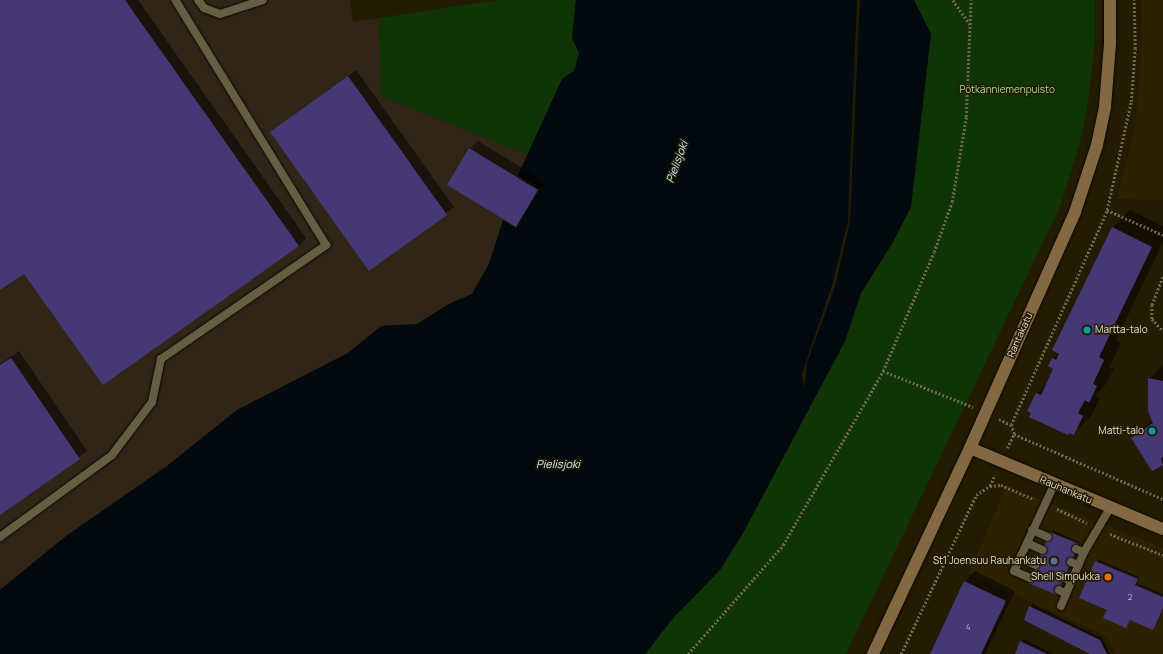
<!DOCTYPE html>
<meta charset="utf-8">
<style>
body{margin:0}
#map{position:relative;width:1163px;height:654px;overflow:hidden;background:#241b03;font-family:Manrope,sans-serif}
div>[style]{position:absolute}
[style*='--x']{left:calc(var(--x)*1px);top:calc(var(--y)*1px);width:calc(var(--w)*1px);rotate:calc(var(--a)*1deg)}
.built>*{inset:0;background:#2c2100}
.industrial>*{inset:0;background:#302517}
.green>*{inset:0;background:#0f3506}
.water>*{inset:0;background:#020a0f}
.pier>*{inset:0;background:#241b03}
.shadow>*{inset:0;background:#0007}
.building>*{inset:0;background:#463874}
.path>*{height:2.5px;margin-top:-1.25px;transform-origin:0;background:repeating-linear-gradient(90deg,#6d6651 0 2px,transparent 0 4px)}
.roads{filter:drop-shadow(0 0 1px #0d0600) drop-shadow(0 0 1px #0d0600)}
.lane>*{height:8px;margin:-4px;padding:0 4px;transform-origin:4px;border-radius:4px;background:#665d42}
.secondary>*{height:12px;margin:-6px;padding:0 6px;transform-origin:6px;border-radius:6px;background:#826943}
.dots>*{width:11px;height:11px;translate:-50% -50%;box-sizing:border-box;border:2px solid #241b03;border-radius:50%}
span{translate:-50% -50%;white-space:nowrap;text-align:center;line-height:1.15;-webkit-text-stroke:3px #241b03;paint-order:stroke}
.number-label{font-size:8px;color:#bab2b6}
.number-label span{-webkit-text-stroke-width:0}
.park-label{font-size:10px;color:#9cdf8e}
.poi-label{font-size:10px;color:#e0dbcc}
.left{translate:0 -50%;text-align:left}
.right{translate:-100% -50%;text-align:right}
.street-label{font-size:10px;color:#e0dbcc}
.water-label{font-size:11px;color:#bfeafc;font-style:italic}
</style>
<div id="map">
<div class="built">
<i style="clip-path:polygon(1141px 0,1163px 0,1163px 200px,1117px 199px,1135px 128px,1142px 43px)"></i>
<i style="clip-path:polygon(1006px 486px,1163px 548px,1163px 654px,1116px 654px,1106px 636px,969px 574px)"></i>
</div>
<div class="industrial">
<i style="clip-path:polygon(0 0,350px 0,353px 22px,379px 18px,382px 96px,529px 155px,518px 175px,489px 264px,472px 294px,449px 304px,417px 324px,381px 326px,348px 353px,237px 410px,167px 466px,66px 536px,0 590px)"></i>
</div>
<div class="green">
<i style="clip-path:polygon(498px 0,576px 0,572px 38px,579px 53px,574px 71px,562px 79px,529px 155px,381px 96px,379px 18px)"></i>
<i style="clip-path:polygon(914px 0,1095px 0,1095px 41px,1088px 104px,1080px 142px,1060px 207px,846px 654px,645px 654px,674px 617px,720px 570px,743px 533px,845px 341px,861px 293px,893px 242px,931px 34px)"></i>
</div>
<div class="water">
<i style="clip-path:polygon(576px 0,914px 0,931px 34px,911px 207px,893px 242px,861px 293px,845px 341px,743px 533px,720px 570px,674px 617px,645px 654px,0 654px,0 590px,66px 536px,167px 466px,237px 410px,348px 353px,381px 326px,417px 324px,449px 304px,472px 294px,489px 264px,503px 220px,516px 228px,540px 189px,518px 175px,562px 79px,574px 71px,579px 53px,572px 38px)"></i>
</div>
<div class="pier">
<i style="clip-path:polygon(857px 0,860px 0,859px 18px,850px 222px,835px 286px,807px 363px,804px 388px,802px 374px,832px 285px,848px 221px)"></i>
</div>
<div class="shadow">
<i style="clip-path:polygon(0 0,138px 0,306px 238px,299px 246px,24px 272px,0 289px)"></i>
<i style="clip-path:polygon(356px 70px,454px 207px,370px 270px,271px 132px)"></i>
<i style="clip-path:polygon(478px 141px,545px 182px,523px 218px,516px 226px,448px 185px,470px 149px)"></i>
<i style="clip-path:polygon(1130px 210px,1163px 226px,1163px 242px,1116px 340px,1121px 343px,1109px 367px,1114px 369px,1106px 384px,1095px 396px,1100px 398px,1091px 416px,1073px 434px,1029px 410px,1037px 393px,1048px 382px,1055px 369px,1049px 366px,1059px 352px,1112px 228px)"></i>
<i style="clip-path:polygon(19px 351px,87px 451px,0 513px,0 364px)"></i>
<i style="clip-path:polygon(1163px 365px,1163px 464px,1152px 470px,1132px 438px,1153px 420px,1149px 379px)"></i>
<i style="clip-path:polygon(1053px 530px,1080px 542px,1059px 592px,1051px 533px)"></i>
<i style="clip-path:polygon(1098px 559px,1139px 577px,1137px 583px,1163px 594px,1163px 609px,1153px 629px,1131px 619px,1126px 627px,1108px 610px,1080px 597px)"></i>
<i style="clip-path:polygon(975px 571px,1015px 591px,985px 654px,931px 654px,965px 581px)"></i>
<i style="clip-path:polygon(1032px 604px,1102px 638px,1110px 654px,1091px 654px,1025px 619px)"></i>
<i style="clip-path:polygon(1023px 639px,1054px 654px,1015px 653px)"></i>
</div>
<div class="building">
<i style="clip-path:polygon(0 0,125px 0,299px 246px,103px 385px,24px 274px,0 290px)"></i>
<i style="clip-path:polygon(348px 76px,447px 215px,369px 271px,270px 132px)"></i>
<i style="clip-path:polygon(469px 148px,538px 190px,516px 227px,447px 185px)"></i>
<i style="clip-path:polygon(1112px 227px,1152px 247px,1099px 357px,1104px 360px,1093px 384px,1097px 386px,1089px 403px,1085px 400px,1078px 413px,1083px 416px,1074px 435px,1069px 433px,1068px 435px,1029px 417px,1031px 413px,1027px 411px,1036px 393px,1041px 395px,1053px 369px,1048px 366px,1052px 358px,1056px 360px,1059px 354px,1052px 350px)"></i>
<i style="clip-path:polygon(11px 358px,80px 459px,0 515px,0 365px)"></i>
<i style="clip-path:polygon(1148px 378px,1163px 381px,1163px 457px,1161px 459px,1163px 465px,1152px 471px,1131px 438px,1153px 423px,1148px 411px)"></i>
<i style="clip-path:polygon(1050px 532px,1079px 544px,1057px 595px,1028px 583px)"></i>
<i style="clip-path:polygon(1095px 561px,1138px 579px,1135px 585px,1163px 597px,1163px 608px,1153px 630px,1130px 620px,1126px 628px,1103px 618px,1107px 610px,1079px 598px)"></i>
<i style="clip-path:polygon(964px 581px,1006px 601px,981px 654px,930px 654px)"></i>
<i style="clip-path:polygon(1029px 606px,1100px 640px,1107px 654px,1090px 654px,1024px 620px)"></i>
<i style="clip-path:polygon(1020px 641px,1047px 654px,1015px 654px)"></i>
</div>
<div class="path">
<i style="--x:953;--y:0;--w:32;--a:55"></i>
<i style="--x:1107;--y:210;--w:61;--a:24.1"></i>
<i style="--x:1163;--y:277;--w:30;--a:111"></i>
<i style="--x:1152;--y:305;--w:14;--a:90"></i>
<i style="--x:1152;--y:319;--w:16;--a:47"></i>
<i style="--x:883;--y:371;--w:97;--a:21.8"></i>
<i style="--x:999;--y:419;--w:13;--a:27"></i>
<i style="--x:1014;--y:434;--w:163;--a:23.6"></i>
<i style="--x:1007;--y:448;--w:16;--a:-63"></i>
<i style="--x:1014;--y:434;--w:9;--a:-108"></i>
<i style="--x:1011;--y:425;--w:235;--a:-65.9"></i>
<i style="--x:1107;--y:210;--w:111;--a:-77.5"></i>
<i style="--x:1131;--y:102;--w:53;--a:-85.7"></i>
<i style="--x:1135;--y:49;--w:49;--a:-91.2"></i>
<i style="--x:990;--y:486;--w:11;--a:-5"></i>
<i style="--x:1001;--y:485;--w:36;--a:23"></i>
<i style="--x:1057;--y:509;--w:33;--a:25"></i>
<i style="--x:1110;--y:534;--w:57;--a:21.6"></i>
<i style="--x:688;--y:654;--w:145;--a:-48.9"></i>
<i style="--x:783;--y:545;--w:201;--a:-60.1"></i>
<i style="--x:883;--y:371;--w:129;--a:-66.8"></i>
<i style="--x:934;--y:252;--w:53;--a:-70.2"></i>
<i style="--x:952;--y:202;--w:86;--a:-80.6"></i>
<i style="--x:966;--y:117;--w:117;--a:-87.6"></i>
<i style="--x:901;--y:654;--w:176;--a:-64.7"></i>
<i style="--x:976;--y:495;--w:17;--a:-33"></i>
<i style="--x:990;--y:486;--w:12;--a:-66"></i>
</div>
<div class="roads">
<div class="lane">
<i style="--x:198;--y:0;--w:10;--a:53"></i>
<i style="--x:204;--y:8;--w:17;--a:21"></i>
<i style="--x:220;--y:14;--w:45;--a:-18"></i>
<i style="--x:1032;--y:530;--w:17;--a:24"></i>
<i style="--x:0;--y:537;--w:139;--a:-36.2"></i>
<i style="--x:112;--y:455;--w:66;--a:-53"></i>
<i style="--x:152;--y:402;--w:44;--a:-78.2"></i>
<i style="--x:161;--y:359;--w:201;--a:-34.6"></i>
<i style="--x:326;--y:245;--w:288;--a:-121.6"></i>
<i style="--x:1027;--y:543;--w:17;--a:24"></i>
<i style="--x:1076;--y:549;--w:9;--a:21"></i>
<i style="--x:1020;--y:558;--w:17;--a:24"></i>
<i style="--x:1071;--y:562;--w:8;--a:23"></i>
<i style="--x:1030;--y:578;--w:17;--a:-156"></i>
<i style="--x:1014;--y:571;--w:95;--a:-65.1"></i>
<i style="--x:1064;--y:578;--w:8;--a:23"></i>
<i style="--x:1059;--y:590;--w:8;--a:30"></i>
<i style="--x:1066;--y:594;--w:46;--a:-66.8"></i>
<i style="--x:1084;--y:552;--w:51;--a:-59.4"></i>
<i style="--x:1061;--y:606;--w:13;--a:-67"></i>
</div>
<div class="secondary">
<i style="--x:970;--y:448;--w:209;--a:22.8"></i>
<i style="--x:873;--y:654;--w:228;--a:-64.8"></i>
<i style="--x:970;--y:448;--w:258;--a:-66"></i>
<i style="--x:1075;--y:212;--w:71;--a:-71.8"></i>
<i style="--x:1097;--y:145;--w:39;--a:-78"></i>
<i style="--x:1105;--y:107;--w:63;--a:-85.5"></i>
<i style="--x:1110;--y:44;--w:44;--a:-90"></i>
</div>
</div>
<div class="dots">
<i style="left:1087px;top:330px;background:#0f9aa8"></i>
<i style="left:1152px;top:431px;background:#0f9aa8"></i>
<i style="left:1054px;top:561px;background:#5c6f8a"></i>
<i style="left:1108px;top:577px;background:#e8710a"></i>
</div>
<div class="number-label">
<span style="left:1130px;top:597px">2</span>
<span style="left:968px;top:627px">4</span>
</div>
<div class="park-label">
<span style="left:1007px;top:90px">Pötkänniemenpuisto</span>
</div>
<div class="poi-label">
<span class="left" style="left:1095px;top:330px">Martta-talo</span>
<span class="right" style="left:1144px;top:431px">Matti-talo</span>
<span class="right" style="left:1046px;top:561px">St1 Joensuu Rauhankatu</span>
<span class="right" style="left:1100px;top:577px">Shell Simpukka</span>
</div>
<div class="street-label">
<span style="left:1020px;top:335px;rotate:-66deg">Rantakatu</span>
<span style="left:1066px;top:490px;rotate:23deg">Rauhankatu</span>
</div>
<div class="water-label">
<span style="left:677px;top:162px;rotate:-70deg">Pielisjoki</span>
<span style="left:558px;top:464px">Pielisjoki</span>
</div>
</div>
